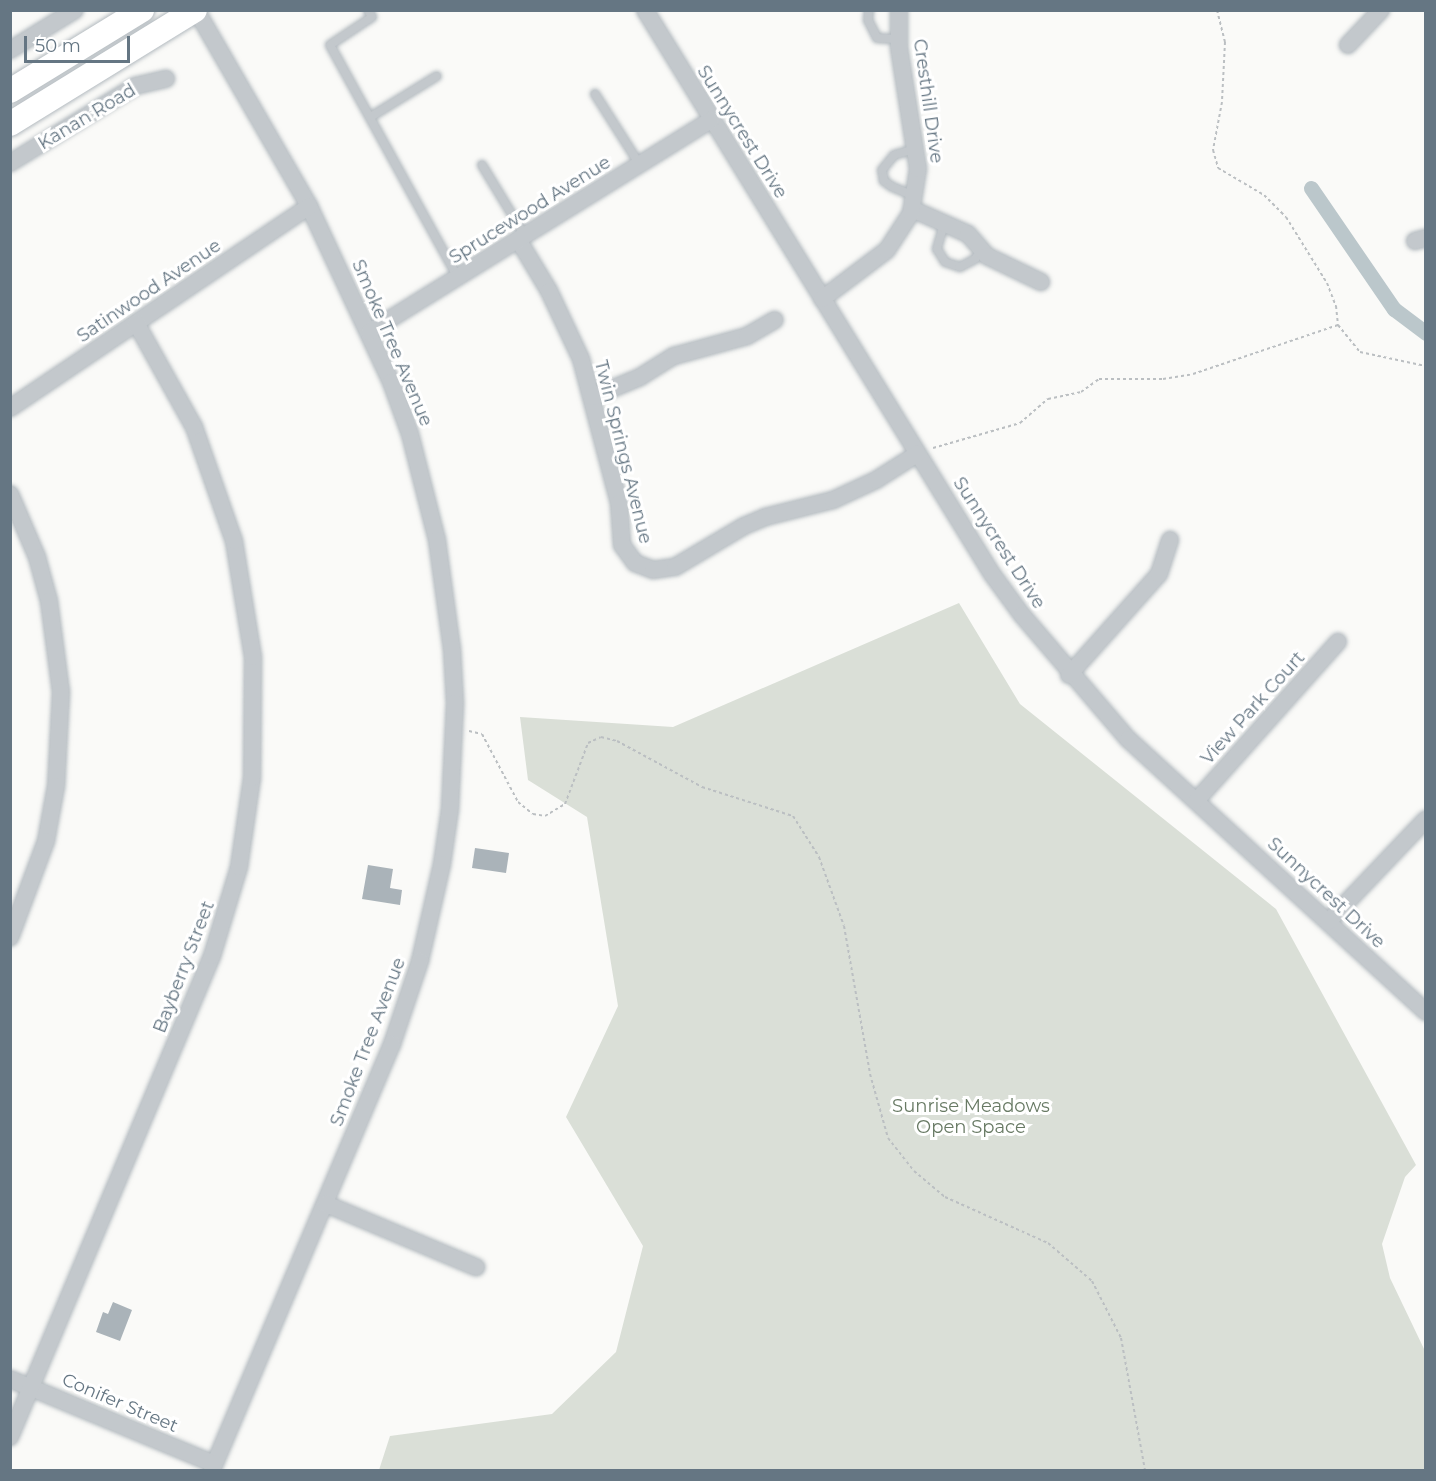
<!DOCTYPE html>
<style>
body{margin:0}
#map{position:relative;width:1436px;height:1481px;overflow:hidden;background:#fafaf8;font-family:Montserrat,sans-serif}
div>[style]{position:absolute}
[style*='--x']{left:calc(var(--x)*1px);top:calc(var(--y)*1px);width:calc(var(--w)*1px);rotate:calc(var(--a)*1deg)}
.green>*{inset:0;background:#dadfd7}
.canal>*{height:15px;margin:-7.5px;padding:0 7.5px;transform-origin:7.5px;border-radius:7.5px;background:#bbc7cb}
.building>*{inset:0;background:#aab3b9}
.path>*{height:2px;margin-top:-1px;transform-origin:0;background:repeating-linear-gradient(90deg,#bbbfc2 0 3px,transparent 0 6px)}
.roads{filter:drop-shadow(0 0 2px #b3babf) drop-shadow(0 0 2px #b3babf)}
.lane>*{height:8px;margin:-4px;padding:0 4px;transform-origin:4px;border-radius:4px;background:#c3c8cc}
.street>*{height:16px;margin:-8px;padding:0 8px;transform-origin:8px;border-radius:8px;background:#c3c8cc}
.secondary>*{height:24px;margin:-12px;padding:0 12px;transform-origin:12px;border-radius:12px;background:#fff}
span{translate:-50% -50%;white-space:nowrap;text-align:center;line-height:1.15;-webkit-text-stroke:6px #fff;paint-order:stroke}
.street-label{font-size:18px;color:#657683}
.park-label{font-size:18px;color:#687a64}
.frame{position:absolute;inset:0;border:12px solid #657683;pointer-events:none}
.scale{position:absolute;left:24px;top:36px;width:106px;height:27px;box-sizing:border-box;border:3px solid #657683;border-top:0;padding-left:8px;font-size:18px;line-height:21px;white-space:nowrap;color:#657683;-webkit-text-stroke:4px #fff;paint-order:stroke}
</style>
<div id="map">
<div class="green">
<i style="clip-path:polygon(959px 603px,1020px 704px,1276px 909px,1416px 1165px,1405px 1177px,1382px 1244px,1390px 1278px,1425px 1351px,1425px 1470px,379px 1470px,390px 1436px,552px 1414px,616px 1352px,643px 1246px,566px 1117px,618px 1006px,587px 817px,528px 780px,520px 717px,673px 727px)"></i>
</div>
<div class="canal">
<i style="--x:1311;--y:188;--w:147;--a:55.6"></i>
<i style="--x:1394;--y:309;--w:40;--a:37"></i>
</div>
<div class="building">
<i style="clip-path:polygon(475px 848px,509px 853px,506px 873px,472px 868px)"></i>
<i style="clip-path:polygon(368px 865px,393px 869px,390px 888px,402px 890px,400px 905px,362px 899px)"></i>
<i style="clip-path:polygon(113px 1302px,132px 1310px,120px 1341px,96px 1332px,103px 1312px,108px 1314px)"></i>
</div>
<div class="path">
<i style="--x:1217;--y:10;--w:33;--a:76"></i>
<i style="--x:1225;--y:42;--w:60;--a:92.9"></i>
<i style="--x:1222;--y:102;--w:49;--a:100.6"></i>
<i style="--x:1213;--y:150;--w:19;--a:74"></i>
<i style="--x:1218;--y:168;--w:53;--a:30.4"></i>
<i style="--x:1264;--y:195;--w:31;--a:45"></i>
<i style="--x:1286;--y:217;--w:78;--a:58.2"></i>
<i style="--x:1327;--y:283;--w:25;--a:69"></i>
<i style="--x:1336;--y:306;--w:19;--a:84"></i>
<i style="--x:1338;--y:325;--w:35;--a:51"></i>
<i style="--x:1360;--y:352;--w:67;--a:12"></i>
<i style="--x:933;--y:448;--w:91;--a:-16"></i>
<i style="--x:1020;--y:423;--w:37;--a:-41"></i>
<i style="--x:1048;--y:399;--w:34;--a:-12"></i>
<i style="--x:1081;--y:392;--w:22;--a:-36"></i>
<i style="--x:1099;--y:379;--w:64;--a:0"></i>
<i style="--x:1163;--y:379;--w:30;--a:-9"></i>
<i style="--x:1193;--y:374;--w:153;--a:-18.7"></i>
<i style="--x:469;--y:731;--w:13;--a:13"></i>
<i style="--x:482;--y:734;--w:77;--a:62.1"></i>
<i style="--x:518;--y:802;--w:19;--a:39"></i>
<i style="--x:533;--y:814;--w:12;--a:9"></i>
<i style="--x:545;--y:816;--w:23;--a:-31"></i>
<i style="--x:565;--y:804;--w:65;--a:-69.3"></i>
<i style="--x:588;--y:743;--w:14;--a:-25"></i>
<i style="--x:601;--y:737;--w:16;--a:14"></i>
<i style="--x:617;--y:741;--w:97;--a:28.4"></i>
<i style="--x:702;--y:787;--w:96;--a:17.7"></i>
<i style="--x:793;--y:816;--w:49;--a:57.6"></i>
<i style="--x:819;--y:857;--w:73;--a:70.1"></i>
<i style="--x:844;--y:926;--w:150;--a:80"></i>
<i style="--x:870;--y:1074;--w:66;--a:74.3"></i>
<i style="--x:888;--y:1138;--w:42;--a:51.8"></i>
<i style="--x:914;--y:1171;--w:40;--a:40"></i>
<i style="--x:945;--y:1197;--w:113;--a:24.1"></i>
<i style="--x:1048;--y:1243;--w:58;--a:40.8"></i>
<i style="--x:1092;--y:1281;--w:64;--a:63"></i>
<i style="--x:1121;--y:1338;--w:134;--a:79.7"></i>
</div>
<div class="roads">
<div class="lane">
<i style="--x:368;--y:10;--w:8;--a:60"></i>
<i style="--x:372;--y:17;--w:50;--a:146.3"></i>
<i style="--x:330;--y:45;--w:266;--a:61.2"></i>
<i style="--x:869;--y:10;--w:10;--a:96"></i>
<i style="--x:868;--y:20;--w:20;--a:63"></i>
<i style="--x:877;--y:38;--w:22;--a:3"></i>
<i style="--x:595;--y:94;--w:84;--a:57.6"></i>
<i style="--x:372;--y:116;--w:76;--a:-31.6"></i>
<i style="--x:482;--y:165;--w:83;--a:58.8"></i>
<i style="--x:914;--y:196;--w:25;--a:-157"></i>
<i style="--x:891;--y:186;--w:9;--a:-144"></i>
<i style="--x:884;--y:181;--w:11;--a:-100"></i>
<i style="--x:882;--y:170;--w:19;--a:-51"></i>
<i style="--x:894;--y:155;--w:22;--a:-16"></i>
<i style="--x:944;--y:224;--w:26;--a:106"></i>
<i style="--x:937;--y:249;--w:15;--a:58"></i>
<i style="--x:945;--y:262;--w:16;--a:18"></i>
<i style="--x:960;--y:267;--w:17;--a:-28"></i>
<i style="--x:975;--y:259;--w:11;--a:-52"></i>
</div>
<div class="street">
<i style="--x:196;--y:10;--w:226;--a:60"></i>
<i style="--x:309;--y:206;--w:194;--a:65"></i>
<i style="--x:391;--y:382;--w:55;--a:69.9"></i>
<i style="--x:410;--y:434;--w:109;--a:75.7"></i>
<i style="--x:437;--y:540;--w:110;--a:82.2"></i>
<i style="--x:452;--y:649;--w:54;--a:86.8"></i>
<i style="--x:455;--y:703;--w:106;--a:92.7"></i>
<i style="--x:450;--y:809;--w:56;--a:98.3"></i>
<i style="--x:442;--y:864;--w:99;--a:102.8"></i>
<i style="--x:420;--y:961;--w:88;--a:108.6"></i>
<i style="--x:392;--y:1044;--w:462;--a:112.9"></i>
<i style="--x:645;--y:10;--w:662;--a:58.4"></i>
<i style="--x:992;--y:574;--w:51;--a:53.8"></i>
<i style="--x:1022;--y:615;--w:163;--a:49.5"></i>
<i style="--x:1128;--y:739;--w:404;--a:42.5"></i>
<i style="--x:1348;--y:45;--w:48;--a:-46.7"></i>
<i style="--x:10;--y:50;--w:76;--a:-31.6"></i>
<i style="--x:10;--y:163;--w:147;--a:-31.6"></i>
<i style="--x:135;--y:86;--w:32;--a:-13"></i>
<i style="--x:912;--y:209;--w:61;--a:24.1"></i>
<i style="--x:968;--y:234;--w:29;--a:49"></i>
<i style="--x:987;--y:256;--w:60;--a:25.7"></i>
<i style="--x:519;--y:241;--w:58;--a:59"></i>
<i style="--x:549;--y:291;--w:75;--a:64.8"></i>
<i style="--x:581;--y:359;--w:149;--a:75.2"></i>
<i style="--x:619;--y:503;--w:42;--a:85.9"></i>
<i style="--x:622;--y:545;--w:22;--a:54"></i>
<i style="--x:635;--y:563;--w:19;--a:21"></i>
<i style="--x:653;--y:570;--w:22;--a:-8"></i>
<i style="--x:675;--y:567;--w:80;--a:-30.7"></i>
<i style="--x:744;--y:526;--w:23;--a:-23"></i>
<i style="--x:765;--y:517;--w:70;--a:-14"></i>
<i style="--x:833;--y:500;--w:47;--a:-24.9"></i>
<i style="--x:876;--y:480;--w:49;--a:-32.4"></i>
<i style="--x:1415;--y:241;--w:11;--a:-15"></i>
<i style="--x:822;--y:299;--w:81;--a:-37"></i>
<i style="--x:887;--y:250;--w:44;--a:-57"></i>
<i style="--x:911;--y:213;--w:45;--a:-81"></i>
<i style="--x:918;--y:169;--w:123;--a:-98.9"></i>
<i style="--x:899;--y:47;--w:37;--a:-90"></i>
<i style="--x:369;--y:332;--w:402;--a:-31.8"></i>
<i style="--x:592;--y:397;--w:52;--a:-22.6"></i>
<i style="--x:640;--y:377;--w:40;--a:-32"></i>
<i style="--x:674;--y:356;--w:76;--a:-15.3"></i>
<i style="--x:747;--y:336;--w:32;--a:-30"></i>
<i style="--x:10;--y:408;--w:361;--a:-34"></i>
<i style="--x:10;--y:494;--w:69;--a:66.8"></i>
<i style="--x:37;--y:557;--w:46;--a:74.7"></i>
<i style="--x:49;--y:601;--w:92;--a:82.5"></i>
<i style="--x:61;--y:692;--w:94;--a:93"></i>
<i style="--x:56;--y:786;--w:56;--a:100.3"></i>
<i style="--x:46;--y:841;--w:103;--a:110.4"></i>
<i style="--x:1069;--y:675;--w:135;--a:-48.3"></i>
<i style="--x:1159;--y:574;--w:36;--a:-72"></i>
<i style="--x:1197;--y:800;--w:212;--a:-48.3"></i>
<i style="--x:1328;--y:922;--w:142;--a:-46.4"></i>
<i style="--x:326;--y:1204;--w:163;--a:22.8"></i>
<i style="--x:10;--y:1379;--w:221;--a:22.6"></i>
<i style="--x:10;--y:1437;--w:522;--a:-67.22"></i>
<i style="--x:212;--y:956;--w:93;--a:-73.1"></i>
<i style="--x:239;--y:867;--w:90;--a:-81.7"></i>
<i style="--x:252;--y:778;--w:121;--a:-89.5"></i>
<i style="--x:253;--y:657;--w:118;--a:-99.3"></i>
<i style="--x:234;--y:541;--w:121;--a:-109.3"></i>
<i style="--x:194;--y:427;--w:119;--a:-119.1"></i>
</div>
<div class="secondary">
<i style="--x:10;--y:91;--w:155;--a:-31.5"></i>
<i style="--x:10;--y:124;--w:217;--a:-31.6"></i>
</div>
</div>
<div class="street-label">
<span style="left:928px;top:101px;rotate:82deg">Cresthill Drive</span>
<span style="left:87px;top:117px;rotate:-31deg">Kanan Road</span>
<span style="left:742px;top:132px;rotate:58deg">Sunnycrest Drive</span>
<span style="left:530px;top:210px;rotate:-32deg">Sprucewood Avenue</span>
<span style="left:149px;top:291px;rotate:-34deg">Satinwood Avenue</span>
<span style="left:392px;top:343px;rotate:67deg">Smoke Tree Avenue</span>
<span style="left:623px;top:452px;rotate:76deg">Twin Springs Avenue</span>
<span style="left:999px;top:543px;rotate:57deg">Sunnycrest Drive</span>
<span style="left:1253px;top:708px;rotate:-48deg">View Park Court</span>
<span style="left:1326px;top:893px;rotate:43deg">Sunnycrest Drive</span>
<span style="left:184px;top:967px;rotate:-69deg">Bayberry Street</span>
<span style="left:368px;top:1042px;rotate:-69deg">Smoke Tree Avenue</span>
<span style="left:120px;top:1403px;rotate:23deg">Conifer Street</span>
</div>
<div class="park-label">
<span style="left:971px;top:1117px">Sunrise Meadows<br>Open Space</span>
</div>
<div class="frame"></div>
<div class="scale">50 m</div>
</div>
